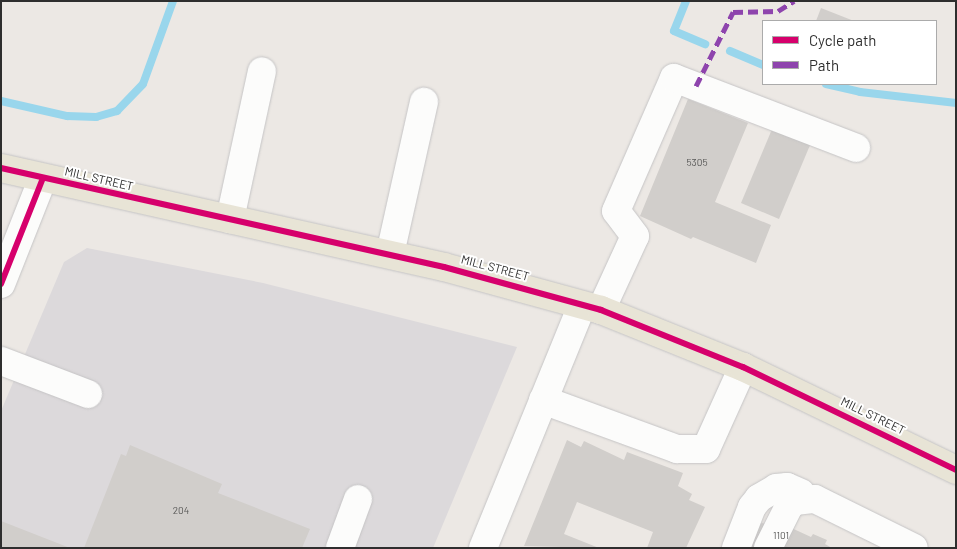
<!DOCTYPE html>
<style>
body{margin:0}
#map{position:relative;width:957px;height:549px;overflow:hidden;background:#ece8e4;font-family:Barlow,sans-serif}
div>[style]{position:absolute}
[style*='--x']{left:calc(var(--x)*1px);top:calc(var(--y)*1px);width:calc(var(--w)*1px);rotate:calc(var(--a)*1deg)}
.industrial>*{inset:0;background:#dcd9db}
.stream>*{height:8px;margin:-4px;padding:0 4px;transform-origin:4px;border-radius:4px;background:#99d6ec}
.building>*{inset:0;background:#d1cecb}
.roads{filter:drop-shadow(0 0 1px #c5c4c5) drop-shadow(0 0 1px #c5c4c5)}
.minor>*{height:28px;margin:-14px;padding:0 14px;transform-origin:14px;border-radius:14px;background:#fcfcfb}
.major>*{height:28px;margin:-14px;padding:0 14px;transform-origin:14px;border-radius:14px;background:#e8e4d6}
.quiet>*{height:5px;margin-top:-2.5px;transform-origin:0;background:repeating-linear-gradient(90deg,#8e44ad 0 10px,transparent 0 15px)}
.cycleway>*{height:6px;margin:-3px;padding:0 3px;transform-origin:3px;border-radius:3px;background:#d6006c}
span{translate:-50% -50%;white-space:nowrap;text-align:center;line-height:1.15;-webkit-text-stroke:4px #fff;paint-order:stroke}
.number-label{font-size:10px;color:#585857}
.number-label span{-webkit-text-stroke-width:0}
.street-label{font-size:12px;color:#2e2e2e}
.frame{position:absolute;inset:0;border:2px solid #2e2e2e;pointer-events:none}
.legend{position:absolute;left:762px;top:20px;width:175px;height:65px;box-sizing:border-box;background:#fff;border:1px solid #ababab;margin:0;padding:6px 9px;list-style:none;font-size:15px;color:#2e2e2e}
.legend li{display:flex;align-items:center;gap:10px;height:25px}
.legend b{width:25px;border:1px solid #ababab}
</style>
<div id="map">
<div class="industrial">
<i style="clip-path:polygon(87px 248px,263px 283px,517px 347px,433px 548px,1px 548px,1px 411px,64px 262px)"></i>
</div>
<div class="stream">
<i style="--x:686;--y:1;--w:32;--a:112"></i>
<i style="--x:674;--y:31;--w:34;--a:23"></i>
<i style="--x:730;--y:51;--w:36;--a:23"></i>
<i style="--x:826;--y:84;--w:35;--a:13"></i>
<i style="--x:860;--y:92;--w:97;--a:6.5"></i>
<i style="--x:1;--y:101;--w:68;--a:12.8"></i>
<i style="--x:67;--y:116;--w:29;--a:2"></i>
<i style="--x:96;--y:117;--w:22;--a:-16"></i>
<i style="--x:117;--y:111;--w:37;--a:-46"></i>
<i style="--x:143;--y:84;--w:88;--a:-70.1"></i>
</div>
<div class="building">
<i style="clip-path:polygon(821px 8px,854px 21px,816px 21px)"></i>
<i style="clip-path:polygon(688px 99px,748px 123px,715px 202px,771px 225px,756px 263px,693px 237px,691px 239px,640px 216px)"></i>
<i style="clip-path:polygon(775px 122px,813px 138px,779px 219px,741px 203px)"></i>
<i style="clip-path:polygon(567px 440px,581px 447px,584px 441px,624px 460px,627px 452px,683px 473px,678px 486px,692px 494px,689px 500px,705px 507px,686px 548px,647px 548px,653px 532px,577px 502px,564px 534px,599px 548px,524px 546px)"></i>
<i style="clip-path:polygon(130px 445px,222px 484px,218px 493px,310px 529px,302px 548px,84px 548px,121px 454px,126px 456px)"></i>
<i style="clip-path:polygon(1px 521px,70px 548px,1px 548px)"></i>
<i style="clip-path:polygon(760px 523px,785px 525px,811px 537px,813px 534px,827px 540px,825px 544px,832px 548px,754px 548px,750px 546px)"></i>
</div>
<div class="roads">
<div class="minor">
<i style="--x:230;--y:219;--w:151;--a:-77.8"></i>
<i style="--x:390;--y:254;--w:156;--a:-77.4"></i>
<i style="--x:1;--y:284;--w:114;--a:-68.4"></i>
<i style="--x:601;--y:310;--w:81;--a:-65.3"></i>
<i style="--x:635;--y:236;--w:31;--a:-127"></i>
<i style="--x:616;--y:211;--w:145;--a:-66.4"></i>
<i style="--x:674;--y:78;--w:195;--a:21"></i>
<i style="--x:1;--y:361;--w:93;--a:20.8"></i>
<i style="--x:543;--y:400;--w:143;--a:20.1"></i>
<i style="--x:677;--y:449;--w:29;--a:0"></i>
<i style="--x:706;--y:449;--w:90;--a:-65.7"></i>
<i style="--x:340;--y:548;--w:52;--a:-69.8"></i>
<i style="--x:483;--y:548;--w:262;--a:-67.8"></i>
<i style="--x:736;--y:548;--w:44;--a:-68.7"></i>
<i style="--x:752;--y:507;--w:11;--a:-52"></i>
<i style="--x:759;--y:498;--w:20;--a:-30"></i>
<i style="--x:776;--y:488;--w:11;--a:-5"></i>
<i style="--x:787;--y:487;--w:15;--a:23"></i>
<i style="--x:768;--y:548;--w:47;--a:-63.4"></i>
<i style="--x:789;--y:506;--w:8;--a:-40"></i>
<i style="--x:795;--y:501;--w:20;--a:-6"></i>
<i style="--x:815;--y:499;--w:110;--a:26.3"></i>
</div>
<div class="major">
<i style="--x:1;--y:168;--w:454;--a:12.6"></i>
<i style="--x:444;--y:267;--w:163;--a:15.3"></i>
<i style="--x:601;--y:310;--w:153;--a:21.9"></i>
<i style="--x:743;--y:367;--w:237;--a:25.8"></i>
</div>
</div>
<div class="quiet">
<i style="--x:696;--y:86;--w:83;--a:-63.4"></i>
<i style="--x:733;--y:12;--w:45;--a:-1.3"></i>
<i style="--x:778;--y:11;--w:19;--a:-32"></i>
</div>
<div class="cycleway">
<i style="--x:1;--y:168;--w:454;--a:12.6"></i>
<i style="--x:444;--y:267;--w:163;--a:15.3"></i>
<i style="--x:601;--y:310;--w:153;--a:21.9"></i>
<i style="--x:743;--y:367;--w:237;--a:25.8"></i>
<i style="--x:1;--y:284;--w:114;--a:-68.4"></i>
</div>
<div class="number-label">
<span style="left:697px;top:163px">5305</span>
<span style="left:181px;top:511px">204</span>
<span style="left:781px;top:536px">1101</span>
</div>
<div class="street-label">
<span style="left:99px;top:179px;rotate:13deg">MILL STREET</span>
<span style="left:495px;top:268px;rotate:15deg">MILL STREET</span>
<span style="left:873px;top:416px;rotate:26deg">MILL STREET</span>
</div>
<div class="frame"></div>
<ul class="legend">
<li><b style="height:6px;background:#d6006c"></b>Cycle path</li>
<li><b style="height:6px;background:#8e44ad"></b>Path</li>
</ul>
</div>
